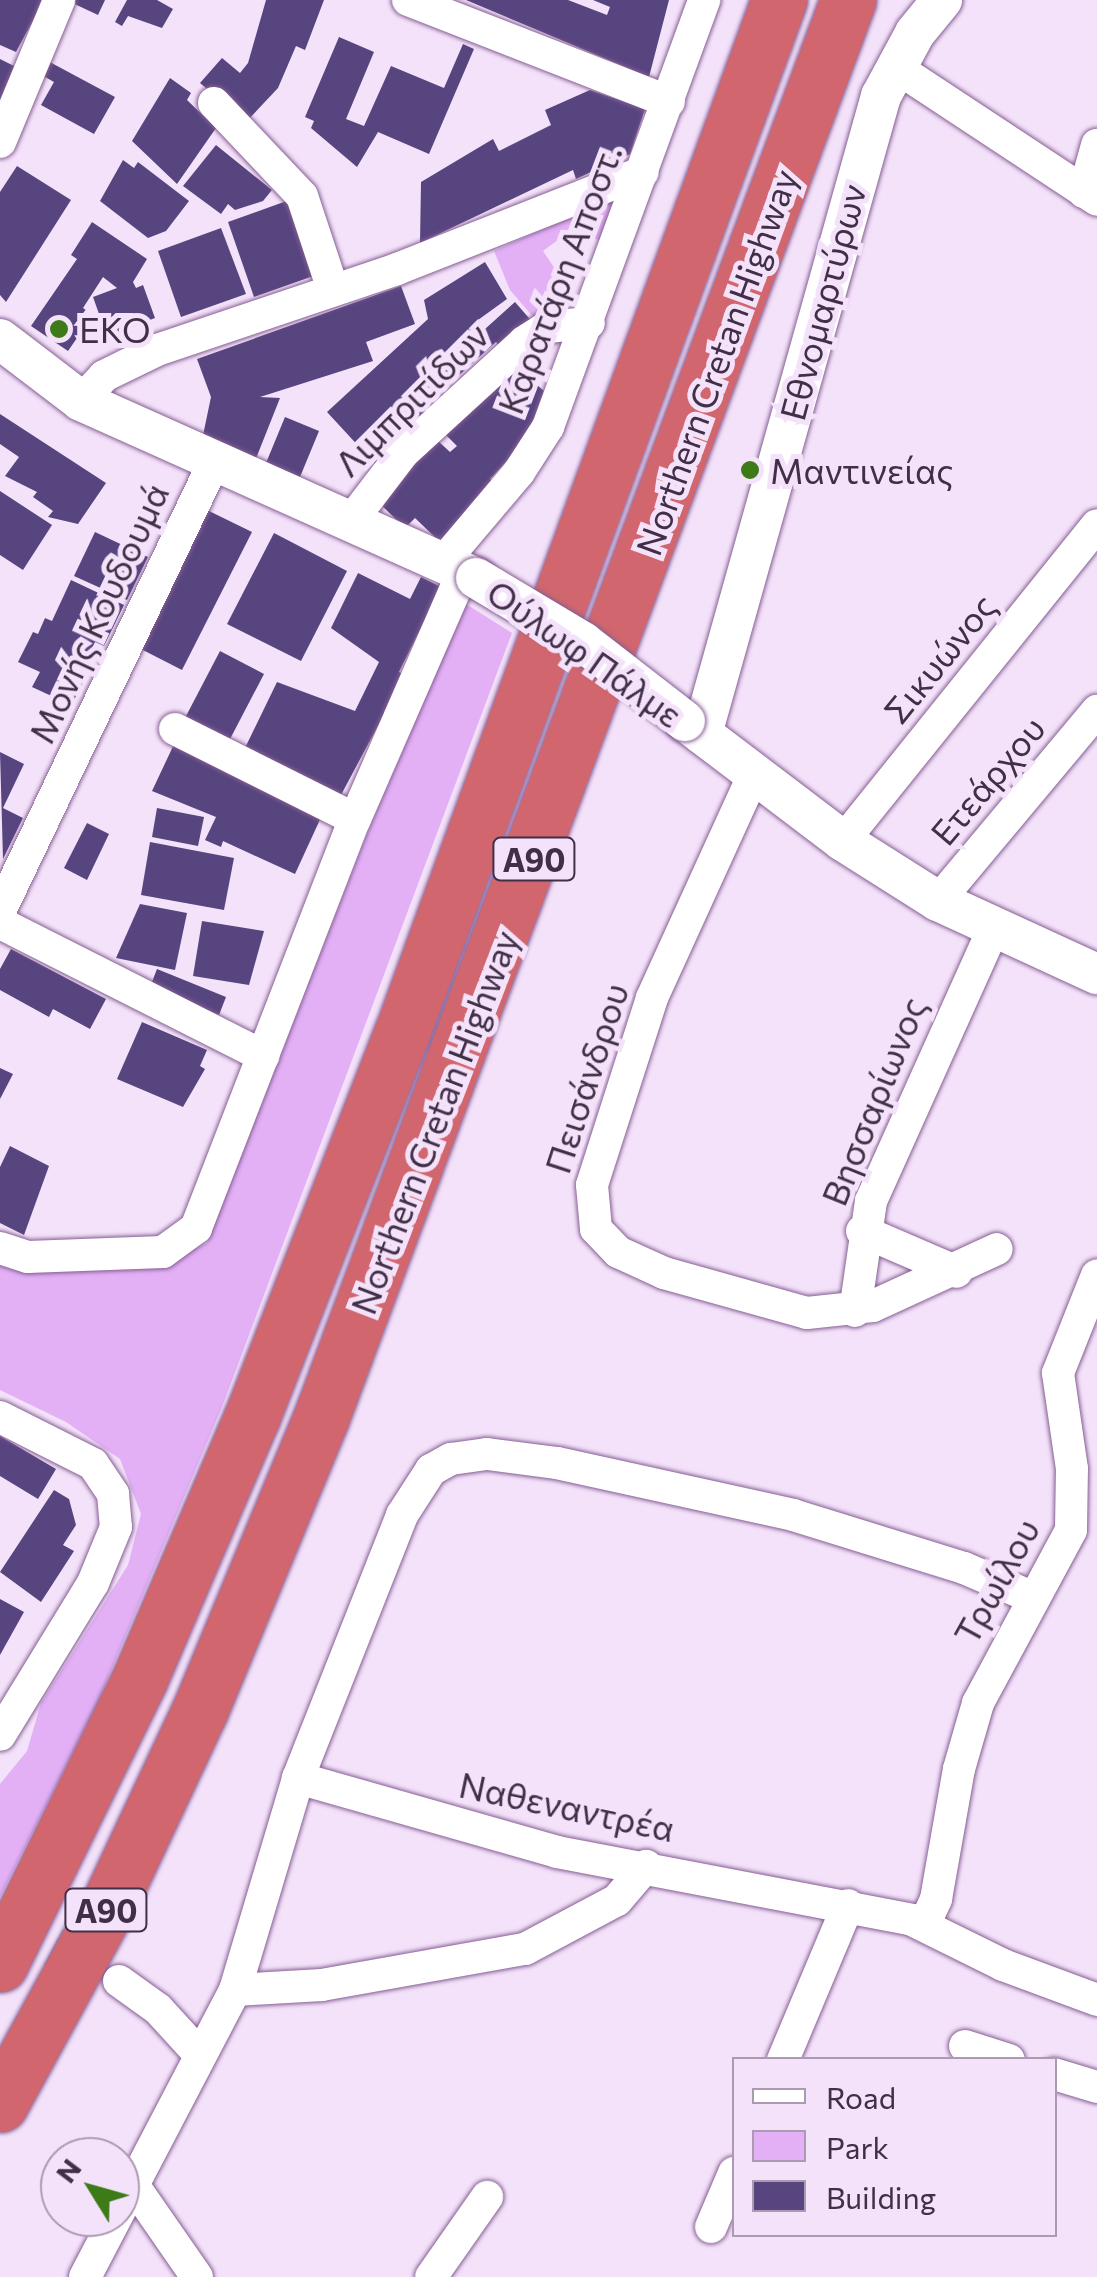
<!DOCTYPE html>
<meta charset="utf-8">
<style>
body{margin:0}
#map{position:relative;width:1097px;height:2277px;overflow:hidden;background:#f4e2fa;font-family:Commissioner,sans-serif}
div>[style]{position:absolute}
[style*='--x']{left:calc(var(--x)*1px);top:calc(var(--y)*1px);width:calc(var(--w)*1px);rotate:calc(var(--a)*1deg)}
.green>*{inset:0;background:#e3b0f6}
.building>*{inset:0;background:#57457f}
.tertiary-tunnel>*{height:40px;margin-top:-20px;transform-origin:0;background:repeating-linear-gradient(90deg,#d0bed6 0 40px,transparent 0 60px)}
.roads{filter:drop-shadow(0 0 2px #865e94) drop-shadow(0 0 2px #865e94)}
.minor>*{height:32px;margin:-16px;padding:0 16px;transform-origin:16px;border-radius:16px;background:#fff}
.tertiary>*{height:40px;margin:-20px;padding:0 20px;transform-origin:20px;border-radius:20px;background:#fff}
.motorway>*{height:55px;margin:-27.5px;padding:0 27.5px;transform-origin:27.5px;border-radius:27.5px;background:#d1666e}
.bridges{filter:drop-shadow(0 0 2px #865e94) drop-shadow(0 0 2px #865e94)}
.tertiary-bridge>*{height:40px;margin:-20px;padding:0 20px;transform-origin:20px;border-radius:20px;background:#fff}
.dots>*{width:28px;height:28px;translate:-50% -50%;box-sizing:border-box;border:5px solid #f4e2fa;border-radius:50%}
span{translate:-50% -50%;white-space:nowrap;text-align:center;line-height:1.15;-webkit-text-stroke:10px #f4e2fa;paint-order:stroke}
.shield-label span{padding:2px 8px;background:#f4e2fa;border:2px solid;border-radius:8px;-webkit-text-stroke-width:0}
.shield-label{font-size:32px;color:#412f47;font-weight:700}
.street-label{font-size:35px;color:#412f47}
.poi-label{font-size:35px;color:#412f47}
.left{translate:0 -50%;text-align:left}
.legend{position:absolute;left:732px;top:2057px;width:325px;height:180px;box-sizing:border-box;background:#f4e2fa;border:2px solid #ac9ab2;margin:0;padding:12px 18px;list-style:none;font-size:30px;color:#412f47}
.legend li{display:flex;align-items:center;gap:20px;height:50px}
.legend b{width:50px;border:2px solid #ac9ab2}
.north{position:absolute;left:40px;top:2137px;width:100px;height:100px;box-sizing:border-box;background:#f4e2fa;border:2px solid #ac9ab2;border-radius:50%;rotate:307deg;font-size:28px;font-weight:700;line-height:40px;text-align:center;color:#412f47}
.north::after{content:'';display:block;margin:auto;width:35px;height:45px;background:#3c7b18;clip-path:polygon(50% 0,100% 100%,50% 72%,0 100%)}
</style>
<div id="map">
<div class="green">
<i style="clip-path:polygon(608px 201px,614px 202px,604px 243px,574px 228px,543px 251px,572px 294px,540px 325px,510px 290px,494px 251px)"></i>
<i style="clip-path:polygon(466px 604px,512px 633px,222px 1407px,97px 1704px,0 1897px,0 1784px,27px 1751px,41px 1703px,128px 1565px,141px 1514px,120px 1459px,66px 1422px,0 1390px,0 1262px,168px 1262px,207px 1243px,367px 834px)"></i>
</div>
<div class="building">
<i style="clip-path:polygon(0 0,44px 0,16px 52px,0 45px)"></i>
<i style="clip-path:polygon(66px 0,105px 0,98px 15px)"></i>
<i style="clip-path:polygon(127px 0,157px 0,173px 9px,162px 28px,128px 16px,122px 26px,115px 22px)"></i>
<i style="clip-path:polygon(266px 0,324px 0,305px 50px,296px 46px,278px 88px,246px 122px,200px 83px,222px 58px,240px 73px,248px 63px)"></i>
<i style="clip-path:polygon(466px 0,568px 0,607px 15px,610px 7px,593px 0,669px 0,649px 77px)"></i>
<i style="clip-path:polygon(339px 37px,374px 52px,346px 119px,364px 126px,391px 66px,444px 88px,463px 44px,474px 49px,429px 154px,378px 132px,357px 167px,311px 128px,314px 121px,305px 117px)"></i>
<i style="clip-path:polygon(0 59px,20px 69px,0 108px)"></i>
<i style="clip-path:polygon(46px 60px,115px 97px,94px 134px,41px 105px,54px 82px,38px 73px)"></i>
<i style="clip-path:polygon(170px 78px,191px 93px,187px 100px,216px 128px,177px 184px,132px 141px)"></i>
<i style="clip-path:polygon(590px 90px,645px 109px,630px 154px,576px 179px,573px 170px,420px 243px,421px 182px,493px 139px,499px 151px,551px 125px,545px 110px)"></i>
<i style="clip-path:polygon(216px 145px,272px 190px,263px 201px,235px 210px,228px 204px,221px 214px,183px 186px)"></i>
<i style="clip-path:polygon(123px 160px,134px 168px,138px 162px,189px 201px,166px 231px,148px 238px,100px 201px)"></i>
<i style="clip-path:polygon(17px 166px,71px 200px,6px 302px,0 295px,0 192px)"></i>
<i style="clip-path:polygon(292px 199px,319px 274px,254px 297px,228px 222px)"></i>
<i style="clip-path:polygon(92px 222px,147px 259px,133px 282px,136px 288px,143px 285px,155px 318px,100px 339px,97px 331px,104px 328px,93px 297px,117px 288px,103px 277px,83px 308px,93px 315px,68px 351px,31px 326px,77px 259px,71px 255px)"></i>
<i style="clip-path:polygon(221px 228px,246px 294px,181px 317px,158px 251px)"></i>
<i style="clip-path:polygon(485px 262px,507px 299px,478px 320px,485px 329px,515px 302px,535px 325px,504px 352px,496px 342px,436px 396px,430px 390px,419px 401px,430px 414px,408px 435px,389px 415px,369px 433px,388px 452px,375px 464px,327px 412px,428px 319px,424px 300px)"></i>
<i style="clip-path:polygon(401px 286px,415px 324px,366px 342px,373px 361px,260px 397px,280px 398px,255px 461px,202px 440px,211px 397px,197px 359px)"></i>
<i style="clip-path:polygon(516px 367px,544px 391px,526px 440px,490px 479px,497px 486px,441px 543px,415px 518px,405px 528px,377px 501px,437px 440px,450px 452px,457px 446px,443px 432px)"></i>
<i style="clip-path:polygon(0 414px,106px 483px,78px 524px,48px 517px,53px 511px,33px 497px,37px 492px,5px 476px,19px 457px,0 444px)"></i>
<i style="clip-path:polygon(285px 417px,319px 431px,300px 477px,266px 463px)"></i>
<i style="clip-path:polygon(0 491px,52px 525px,23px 570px,0 555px)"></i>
<i style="clip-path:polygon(207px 510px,252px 532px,182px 670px,137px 647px)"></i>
<i style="clip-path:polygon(95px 532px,148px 557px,127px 600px,74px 576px)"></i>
<i style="clip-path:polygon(274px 533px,347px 571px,301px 661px,227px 624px)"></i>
<i style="clip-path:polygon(358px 573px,410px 599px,421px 577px,441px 587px,399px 672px,405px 675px,341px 795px,245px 748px,277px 682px,355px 711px,379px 662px,331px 628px)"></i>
<i style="clip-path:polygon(71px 580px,124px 605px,104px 646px,95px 642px,86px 660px,94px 664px,71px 705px,32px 687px,40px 672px,18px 662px,33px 632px,38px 634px,45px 618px,52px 621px)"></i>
<i style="clip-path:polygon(220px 651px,264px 674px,229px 741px,185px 718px)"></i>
<i style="clip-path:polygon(176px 740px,323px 813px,295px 874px,223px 841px,221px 847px,205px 840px,216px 817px,152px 791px)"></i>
<i style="clip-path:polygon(0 752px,24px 764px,3px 808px,23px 818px,3px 859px)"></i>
<i style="clip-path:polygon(157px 808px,204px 817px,198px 846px,152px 837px)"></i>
<i style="clip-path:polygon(87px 823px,109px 834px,87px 880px,64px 868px)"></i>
<i style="clip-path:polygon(150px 842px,234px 858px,224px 910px,141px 895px)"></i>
<i style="clip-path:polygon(140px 904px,187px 913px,175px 970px,116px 958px)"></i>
<i style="clip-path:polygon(202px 921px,264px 931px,249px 985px,193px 976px)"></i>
<i style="clip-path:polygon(11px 949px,106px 999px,90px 1029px,53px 1009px,49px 1017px,0 990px,0 969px)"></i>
<i style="clip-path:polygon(157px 969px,226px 997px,219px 1015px,150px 987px)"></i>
<i style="clip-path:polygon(142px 1022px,207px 1050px,200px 1066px,205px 1069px,183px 1107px,117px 1079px)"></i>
<i style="clip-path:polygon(0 1068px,13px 1074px,0 1099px)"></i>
<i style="clip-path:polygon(10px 1146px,49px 1166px,24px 1235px,0 1223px,0 1167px)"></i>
<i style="clip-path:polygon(0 1436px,56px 1469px,38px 1499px,0 1476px)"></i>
<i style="clip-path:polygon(54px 1490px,69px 1499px,76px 1525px,63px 1545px,74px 1551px,41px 1602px,0 1572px)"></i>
<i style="clip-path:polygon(0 1599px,24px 1612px,0 1655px)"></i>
</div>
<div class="tertiary-tunnel">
<i style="--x:0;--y:1919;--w:115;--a:27.5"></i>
</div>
<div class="roads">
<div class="minor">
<i style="--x:408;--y:0;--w:280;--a:21.3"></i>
<i style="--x:894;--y:66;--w:243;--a:33.4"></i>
<i style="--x:214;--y:103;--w:128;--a:46.6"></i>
<i style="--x:302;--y:196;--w:99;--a:71.7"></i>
<i style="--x:0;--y:142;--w:154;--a:-67.4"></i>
<i style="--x:1084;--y:192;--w:49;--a:-74.5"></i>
<i style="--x:81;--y:401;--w:34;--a:-47"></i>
<i style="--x:104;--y:376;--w:59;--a:-26.1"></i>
<i style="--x:157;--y:350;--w:253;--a:-18.6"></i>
<i style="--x:397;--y:269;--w:264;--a:-21.5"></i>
<i style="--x:351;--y:521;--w:86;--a:-52.6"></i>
<i style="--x:403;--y:453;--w:164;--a:-42.5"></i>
<i style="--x:524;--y:342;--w:27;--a:-33"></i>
<i style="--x:547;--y:327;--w:42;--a:-5.4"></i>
<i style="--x:443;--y:562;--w:118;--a:-49.8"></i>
<i style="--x:519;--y:472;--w:54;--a:-57.2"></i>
<i style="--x:548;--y:427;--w:455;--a:-69.9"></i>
<i style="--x:175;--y:729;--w:201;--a:26.6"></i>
<i style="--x:754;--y:774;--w:246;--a:114.5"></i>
<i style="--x:652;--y:998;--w:196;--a:107.8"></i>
<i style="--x:592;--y:1185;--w:44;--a:84.8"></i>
<i style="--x:596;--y:1229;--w:32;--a:46"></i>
<i style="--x:618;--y:1252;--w:51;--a:24.5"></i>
<i style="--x:664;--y:1273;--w:148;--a:15.6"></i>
<i style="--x:807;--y:1313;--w:66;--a:-6.1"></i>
<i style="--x:873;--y:1306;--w:136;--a:-24.7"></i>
<i style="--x:843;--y:841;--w:405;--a:-51.2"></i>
<i style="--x:938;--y:901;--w:248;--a:-50.1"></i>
<i style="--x:0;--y:911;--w:502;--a:-64.51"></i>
<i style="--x:0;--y:923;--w:295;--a:26.8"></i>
<i style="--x:862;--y:1231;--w:103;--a:23.3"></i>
<i style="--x:0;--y:1248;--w:29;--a:18"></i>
<i style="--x:28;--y:1257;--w:135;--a:-2.1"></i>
<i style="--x:163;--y:1252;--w:41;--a:-36"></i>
<i style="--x:196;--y:1228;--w:439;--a:-68.8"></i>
<i style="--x:355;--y:819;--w:270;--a:-66.4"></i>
<i style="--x:855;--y:1311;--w:111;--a:-81.7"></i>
<i style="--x:871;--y:1201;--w:298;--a:-65.8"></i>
<i style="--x:0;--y:1417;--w:104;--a:26.8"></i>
<i style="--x:93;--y:1464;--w:36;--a:56"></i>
<i style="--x:113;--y:1494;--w:33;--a:85"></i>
<i style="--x:116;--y:1527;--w:61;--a:112.3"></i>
<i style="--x:93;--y:1583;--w:178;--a:121.5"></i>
<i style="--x:298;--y:1778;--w:283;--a:-68.4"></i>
<i style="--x:402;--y:1515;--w:54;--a:-57.2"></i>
<i style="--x:431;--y:1470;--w:23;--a:-29"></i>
<i style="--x:451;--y:1459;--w:36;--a:-8"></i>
<i style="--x:487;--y:1454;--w:71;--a:7.3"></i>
<i style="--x:557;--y:1463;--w:242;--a:12.4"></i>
<i style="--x:793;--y:1515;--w:179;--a:17.2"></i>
<i style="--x:964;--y:1568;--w:76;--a:23.2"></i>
<i style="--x:924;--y:1925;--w:29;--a:-65"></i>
<i style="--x:936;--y:1899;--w:132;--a:-80"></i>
<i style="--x:959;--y:1769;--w:69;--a:-73.9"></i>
<i style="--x:978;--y:1703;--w:196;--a:-61.7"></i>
<i style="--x:1071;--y:1530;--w:61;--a:-89.1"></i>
<i style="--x:1072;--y:1469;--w:97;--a:-98.3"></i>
<i style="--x:1058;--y:1373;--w:105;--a:-68.3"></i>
<i style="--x:119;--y:1981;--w:48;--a:35.7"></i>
<i style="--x:158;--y:2009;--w:62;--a:47.6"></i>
<i style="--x:235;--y:1990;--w:87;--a:-3.3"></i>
<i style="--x:322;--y:1985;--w:206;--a:-10.1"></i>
<i style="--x:525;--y:1949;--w:104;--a:-28"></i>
<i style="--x:617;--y:1900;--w:45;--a:-49.5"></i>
<i style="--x:965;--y:2046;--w:46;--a:17.7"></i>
<i style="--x:783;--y:2060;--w:168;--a:-67.2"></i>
<i style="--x:1054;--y:2074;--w:45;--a:16.8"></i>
<i style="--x:136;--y:2189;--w:107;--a:55.3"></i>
<i style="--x:711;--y:2227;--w:59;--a:-66.9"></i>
<i style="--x:85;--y:2277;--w:324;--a:-62.4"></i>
<i style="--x:235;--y:1990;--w:221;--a:-73.4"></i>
<i style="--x:298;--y:1778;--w:269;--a:15.9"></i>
<i style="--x:557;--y:1852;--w:361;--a:10.8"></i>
<i style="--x:912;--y:1920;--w:102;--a:26.3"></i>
<i style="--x:1003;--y:1965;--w:100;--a:20.4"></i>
<i style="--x:431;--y:2277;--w:98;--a:-55"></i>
</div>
<div class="tertiary">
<i style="--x:0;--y:339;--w:102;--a:37.4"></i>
<i style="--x:81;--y:401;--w:433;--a:24.1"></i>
<i style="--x:685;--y:721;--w:198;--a:37.2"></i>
<i style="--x:843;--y:841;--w:112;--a:32.3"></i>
<i style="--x:938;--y:901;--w:175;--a:24.7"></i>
<i style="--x:702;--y:734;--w:663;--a:-74.33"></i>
<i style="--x:881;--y:96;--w:72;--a:-61.6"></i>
<i style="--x:915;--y:33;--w:43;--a:-50.7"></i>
</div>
<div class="motorway">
<i style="--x:0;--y:1964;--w:318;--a:-63.9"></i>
<i style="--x:140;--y:1678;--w:284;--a:-66.8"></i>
<i style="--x:252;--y:1417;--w:412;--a:-68.7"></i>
<i style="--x:402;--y:1033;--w:1100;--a:-69.95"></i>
<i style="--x:0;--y:2104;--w:230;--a:-61.4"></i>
<i style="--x:110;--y:1902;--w:212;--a:-64.9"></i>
<i style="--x:200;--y:1710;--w:316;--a:-67.5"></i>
<i style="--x:321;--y:1418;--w:1513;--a:-69.61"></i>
</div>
</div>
<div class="bridges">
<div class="tertiary-bridge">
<i style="--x:476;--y:578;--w:125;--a:30.9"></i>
<i style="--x:583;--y:642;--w:129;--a:37.8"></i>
</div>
</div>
<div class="dots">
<i style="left:59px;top:329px;background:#3c7b18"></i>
<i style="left:750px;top:470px;background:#3c7b18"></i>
</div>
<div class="shield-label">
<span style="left:534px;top:859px">Α90</span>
<span style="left:106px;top:1910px">Α90</span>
</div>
<div class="street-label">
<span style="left:559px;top:279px;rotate:-69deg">Καρατάρη Αποστ.</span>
<span style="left:822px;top:302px;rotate:-75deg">Εθνομαρτύρων</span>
<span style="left:716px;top:362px;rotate:-70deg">Northern Cretan Highway</span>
<span style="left:411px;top:399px;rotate:-45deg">Λιμπριτίδων</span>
<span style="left:98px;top:613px;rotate:-65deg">Μονής Κουδουμά</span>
<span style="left:585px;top:653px;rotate:35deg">Ούλωφ Πάλμε</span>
<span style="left:939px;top:658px;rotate:-51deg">Σικυώνος</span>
<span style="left:987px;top:780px;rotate:-50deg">Ετεάρχου</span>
<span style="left:586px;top:1078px;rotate:-72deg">Πεισάνδρου</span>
<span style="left:873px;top:1101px;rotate:-68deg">Βησσαρίωνος</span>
<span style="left:434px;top:1122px;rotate:-69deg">Northern Cretan Highway</span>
<span style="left:996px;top:1581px;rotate:-61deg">Τρωίλου</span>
<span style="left:567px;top:1806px;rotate:12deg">Ναθεναντρέα</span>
</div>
<div class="poi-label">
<span class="left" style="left:79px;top:329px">EKO</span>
<span class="left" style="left:770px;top:470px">Μαντινείας</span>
</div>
<ul class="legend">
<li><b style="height:12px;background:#fff"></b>Road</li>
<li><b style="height:28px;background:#e3b0f6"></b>Park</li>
<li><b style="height:28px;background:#57457f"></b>Building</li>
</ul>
<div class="north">N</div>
</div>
